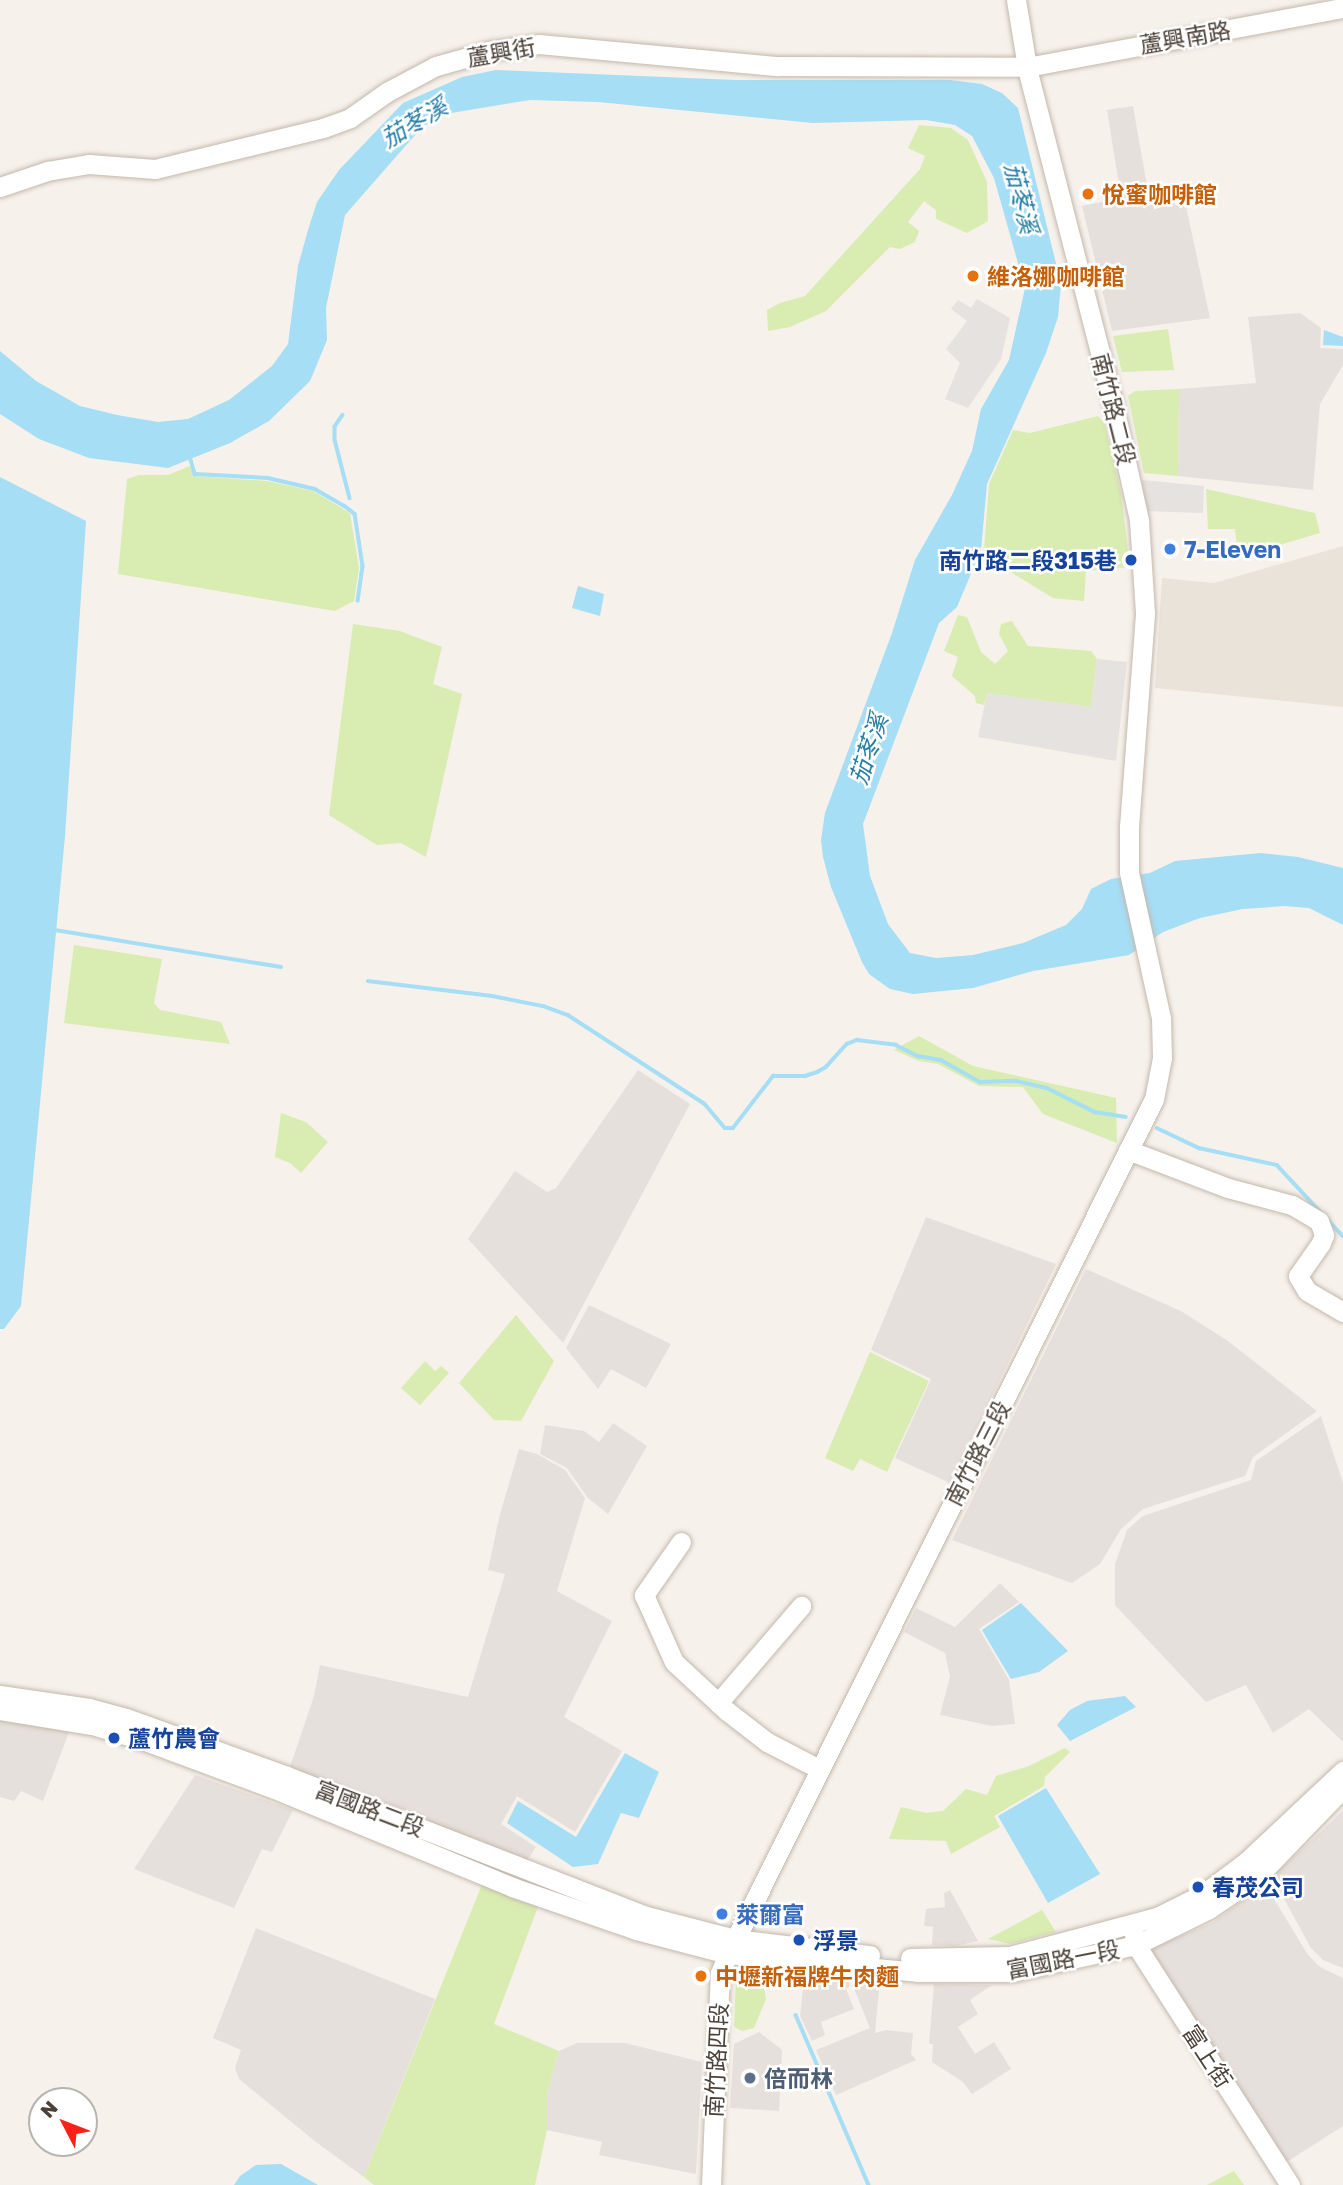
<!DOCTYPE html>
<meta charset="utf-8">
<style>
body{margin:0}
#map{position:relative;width:1343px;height:2185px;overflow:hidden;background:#f6f1eb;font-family:"Golos Text","Noto Sans TC",sans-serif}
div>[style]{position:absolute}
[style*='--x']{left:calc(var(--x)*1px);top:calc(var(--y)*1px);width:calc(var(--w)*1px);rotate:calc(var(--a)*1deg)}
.residential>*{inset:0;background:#eae3d9}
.industrial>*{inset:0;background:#e6e0dc}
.green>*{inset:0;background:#d9ecb2}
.parking>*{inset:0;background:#e5e2df}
.water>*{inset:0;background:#a5def5}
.stream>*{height:3.5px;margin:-1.75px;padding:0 1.75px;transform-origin:1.75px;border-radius:1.75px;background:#a5def5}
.roads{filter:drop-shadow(0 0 2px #c3b8ac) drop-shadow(0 0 2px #c3b8ac)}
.minor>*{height:19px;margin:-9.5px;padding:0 9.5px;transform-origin:9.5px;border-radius:9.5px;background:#fff}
.dots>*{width:19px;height:19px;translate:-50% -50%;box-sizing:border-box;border:4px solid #fff;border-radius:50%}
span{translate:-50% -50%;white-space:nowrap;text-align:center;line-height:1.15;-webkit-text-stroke:5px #fff;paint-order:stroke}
.street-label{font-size:23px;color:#4b4138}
.food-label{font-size:23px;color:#c56008;font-weight:700}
.left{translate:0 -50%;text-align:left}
.shop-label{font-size:23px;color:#366cbe;font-weight:700}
.transit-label{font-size:23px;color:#164399;font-weight:700}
.right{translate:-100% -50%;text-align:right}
.service-label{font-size:23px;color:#4e5e75;font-weight:700}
.water-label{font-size:24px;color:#257ea5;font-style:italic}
.north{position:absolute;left:28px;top:2087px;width:70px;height:70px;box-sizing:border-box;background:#fff;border:2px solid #b7b3af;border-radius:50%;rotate:312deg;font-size:19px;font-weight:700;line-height:28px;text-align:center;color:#4b4138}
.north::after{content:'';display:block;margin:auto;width:24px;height:32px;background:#ff2019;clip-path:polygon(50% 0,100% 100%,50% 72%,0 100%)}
</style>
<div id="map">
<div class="residential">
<i style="clip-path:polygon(1343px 546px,1343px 707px,1155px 688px,1162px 578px,1214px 583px)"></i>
</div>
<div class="industrial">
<i style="clip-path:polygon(1133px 106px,1150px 203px,1184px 197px,1210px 318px,1112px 331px,1082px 206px,1121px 198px,1107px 110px)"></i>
<i style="clip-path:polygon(1300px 313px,1321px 328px,1320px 348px,1343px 349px,1343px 365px,1320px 404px,1313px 490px,1178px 476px,1179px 389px,1256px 383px,1248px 317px)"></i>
<i style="clip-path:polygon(638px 1070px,690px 1104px,563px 1343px,468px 1239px,515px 1171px,547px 1192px,556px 1188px)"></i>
<i style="clip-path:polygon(926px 1217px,1056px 1264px,950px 1483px,895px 1458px,931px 1379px,871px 1350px)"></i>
<i style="clip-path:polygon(1086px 1269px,1181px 1311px,1228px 1341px,1317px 1411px,1253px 1457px,1245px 1476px,1143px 1509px,1121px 1529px,1100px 1564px,1072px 1583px,952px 1540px)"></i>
<i style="clip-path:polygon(589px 1305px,671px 1344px,646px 1388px,611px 1369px,598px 1389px,566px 1348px)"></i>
<i style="clip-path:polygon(1321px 1416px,1343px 1483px,1343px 1742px,1309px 1709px,1273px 1733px,1246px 1685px,1206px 1702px,1115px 1605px,1115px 1564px,1127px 1530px,1143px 1516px,1251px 1480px,1256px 1461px)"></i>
<i style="clip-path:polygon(613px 1423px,647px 1446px,608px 1514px,588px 1498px,567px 1468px,540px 1454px,545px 1425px,584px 1431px,599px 1442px)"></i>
<i style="clip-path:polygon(519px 1449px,537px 1454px,565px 1470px,585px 1498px,557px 1591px,612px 1621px,564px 1717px,622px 1751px,575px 1832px,517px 1796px,501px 1824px,536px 1847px,526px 1862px,289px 1770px,314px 1696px,320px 1665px,468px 1697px,505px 1574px,488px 1570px,499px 1518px)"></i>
<i style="clip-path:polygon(1000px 1583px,1019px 1602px,979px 1629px,1009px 1680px,1015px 1724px,992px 1726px,940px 1715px,950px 1677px,945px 1653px,904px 1632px,916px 1608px,955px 1627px)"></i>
<i style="clip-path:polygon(0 1719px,69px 1732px,43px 1801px,21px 1791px,14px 1801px,0 1797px)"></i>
<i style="clip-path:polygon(195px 1775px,293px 1810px,272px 1852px,262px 1849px,234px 1908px,134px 1869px)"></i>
<i style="clip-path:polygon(1343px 1811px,1343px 1968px,1323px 1960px,1311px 1948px,1272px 1877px)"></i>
<i style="clip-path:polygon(1265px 1884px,1308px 1955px,1320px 1967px,1343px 1978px,1343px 2126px,1285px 2163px,1147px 1950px,1212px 1923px)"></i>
<i style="clip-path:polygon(950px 1890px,978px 1941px,955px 1946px,932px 1945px,933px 1927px,924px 1926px,926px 1909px,945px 1907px,944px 1893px)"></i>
<i style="clip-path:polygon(256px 1928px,435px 1999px,364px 2177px,316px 2142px,239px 2079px,235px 2068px,241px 2050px,213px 2038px)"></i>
<i style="clip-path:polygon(805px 1971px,850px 1975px,849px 1987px,846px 1989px,854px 2009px,821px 2022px,825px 2035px,812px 2041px,800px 2016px)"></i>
<i style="clip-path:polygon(860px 1978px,880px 1980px,875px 2033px,886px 2030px,913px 2033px,911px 2054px,916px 2060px,836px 2095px,816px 2050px,870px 2028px,853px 1986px)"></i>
<i style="clip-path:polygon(934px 1984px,992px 1985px,970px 2000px,978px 2014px,958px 2027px,975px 2054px,994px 2042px,1011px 2069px,972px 2094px,963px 2082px,932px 2062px,933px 2044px,929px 2044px)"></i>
<i style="clip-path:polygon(759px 2032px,782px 2050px,779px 2111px,730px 2108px,734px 2044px)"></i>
<i style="clip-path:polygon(577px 2043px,625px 2043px,702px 2062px,696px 2174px,599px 2155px,602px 2142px,547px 2130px,547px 2093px,559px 2051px)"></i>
</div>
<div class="green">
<i style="clip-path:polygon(919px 125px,951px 128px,968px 140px,987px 182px,988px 221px,967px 233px,936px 219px,936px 210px,924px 201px,908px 222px,919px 231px,915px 242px,900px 249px,890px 247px,826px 311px,790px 327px,768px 331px,767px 310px,780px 303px,805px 296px,920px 169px,925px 156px,908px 148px)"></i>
<i style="clip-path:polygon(1168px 329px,1174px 370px,1122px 372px,1113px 336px)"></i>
<i style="clip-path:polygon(1179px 389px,1178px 476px,1144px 473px,1128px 396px,1135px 391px)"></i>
<i style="clip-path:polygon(1098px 416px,1105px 424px,1121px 493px,1130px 567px,1086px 571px,1084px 601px,1053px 598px,1001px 566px,978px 564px,984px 550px,989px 484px,1013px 430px,1030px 433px)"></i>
<i style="clip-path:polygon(190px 466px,194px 476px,267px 481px,313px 491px,350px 513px,359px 568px,354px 601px,335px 611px,118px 574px,127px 479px,139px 475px,168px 475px)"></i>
<i style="clip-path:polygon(1206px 489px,1315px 513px,1320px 533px,1238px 557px,1235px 529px,1208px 529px)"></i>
<i style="clip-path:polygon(958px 615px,967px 617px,981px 652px,995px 664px,1008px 651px,999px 634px,1001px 624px,1012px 621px,1028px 646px,1091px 651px,1097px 659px,1091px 707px,987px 693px,984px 705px,976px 703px,975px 696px,952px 676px,958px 657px,944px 651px)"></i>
<i style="clip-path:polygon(353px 624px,400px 631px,442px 647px,433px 684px,462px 694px,426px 857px,401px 843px,377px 845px,329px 815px)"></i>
<i style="clip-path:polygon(74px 945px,162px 959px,154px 1003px,160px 1010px,221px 1022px,230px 1044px,64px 1023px)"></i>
<i style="clip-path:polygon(919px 1036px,973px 1066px,1116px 1098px,1117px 1143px,1043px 1114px,1023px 1087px,979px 1086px,938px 1064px,919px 1061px,894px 1050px)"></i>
<i style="clip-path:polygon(281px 1113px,306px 1122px,328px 1142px,301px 1173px,290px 1163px,275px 1157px)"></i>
<i style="clip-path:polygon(516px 1315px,554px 1361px,521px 1421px,494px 1420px,459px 1383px)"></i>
<i style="clip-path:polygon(870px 1352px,929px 1381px,887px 1472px,860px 1459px,853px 1471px,825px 1458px)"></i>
<i style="clip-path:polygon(425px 1361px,435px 1371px,441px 1366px,449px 1373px,420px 1405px,401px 1388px)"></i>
<i style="clip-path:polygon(1065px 1748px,1070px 1752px,1045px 1777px,1044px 1786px,994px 1816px,1000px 1827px,951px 1854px,946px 1841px,889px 1839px,901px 1807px,926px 1813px,943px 1811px,966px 1789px,987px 1795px,996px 1776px,1029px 1766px)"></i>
<i style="clip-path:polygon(483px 1882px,539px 1904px,494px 2024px,559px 2051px,547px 2093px,547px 2130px,535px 2185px,374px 2185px,364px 2177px)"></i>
<i style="clip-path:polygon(1042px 1910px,1056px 1932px,1010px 1944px,988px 1939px)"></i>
<i style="clip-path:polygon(752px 1967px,763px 1982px,766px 1999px,754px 2028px,742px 2031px,734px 2027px,736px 1979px,741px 1970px)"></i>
<i style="clip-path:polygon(1234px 2171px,1244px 2185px,1207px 2185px,1224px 2176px)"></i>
</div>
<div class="parking">
<i style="clip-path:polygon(977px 299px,1010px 318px,1001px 359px,968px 408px,945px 399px,960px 363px,946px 349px,967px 321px,951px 309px,958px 300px,971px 308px)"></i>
<i style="clip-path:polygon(1142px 480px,1204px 486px,1203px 513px,1145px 511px)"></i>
<i style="clip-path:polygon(1097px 659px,1127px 662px,1116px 761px,978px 737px,987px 693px,1091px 707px)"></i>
</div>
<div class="water">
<i style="clip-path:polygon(496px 70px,736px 80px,950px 80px,982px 84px,1002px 93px,1018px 108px,1061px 284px,1058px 317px,1046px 353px,987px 484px,981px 550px,957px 607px,939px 623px,863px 824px,870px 876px,888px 924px,910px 953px,936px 958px,973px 955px,1023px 943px,1066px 925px,1082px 909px,1091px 889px,1111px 879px,1150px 873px,1175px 861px,1261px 853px,1298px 857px,1343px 868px,1343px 925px,1309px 908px,1284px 906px,1243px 909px,1200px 918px,1163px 932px,1129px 955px,1033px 971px,973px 988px,913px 994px,890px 989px,869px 974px,862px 962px,831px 887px,823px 857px,821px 840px,825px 813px,892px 633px,915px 560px,952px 495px,972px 451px,981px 409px,1009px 360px,1025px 288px,994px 178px,972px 136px,955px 125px,926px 120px,813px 123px,598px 102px,530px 100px,451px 113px,422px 127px,345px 215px,326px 308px,327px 340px,310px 381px,269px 421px,230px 443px,168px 468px,89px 458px,39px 439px,0 414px,0 351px,36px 381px,80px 406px,117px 415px,158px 422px,188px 419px,229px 400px,272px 366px,288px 344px,298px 266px,308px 230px,317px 202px,339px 170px,403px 103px,462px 77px)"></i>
<i style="clip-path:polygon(1324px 330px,1343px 337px,1343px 346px,1323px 345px)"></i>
<i style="clip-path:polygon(0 477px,86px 521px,65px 836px,21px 1306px,4px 1329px,0 1329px)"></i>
<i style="clip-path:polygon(578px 586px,604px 594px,600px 616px,572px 608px)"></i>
<i style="clip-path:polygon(1021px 1603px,1068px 1651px,1039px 1672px,1011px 1679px,982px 1630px)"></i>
<i style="clip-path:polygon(1125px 1696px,1136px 1707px,1070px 1741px,1057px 1725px,1070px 1710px,1087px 1701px)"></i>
<i style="clip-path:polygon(625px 1753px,659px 1772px,639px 1818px,621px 1813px,598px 1864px,573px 1867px,507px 1823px,518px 1801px,576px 1837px)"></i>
<i style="clip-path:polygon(1046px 1788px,1100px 1874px,1048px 1903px,998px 1816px)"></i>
<i style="clip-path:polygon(281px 2164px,318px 2185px,234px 2185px,240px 2176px,256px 2165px)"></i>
</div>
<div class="stream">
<i style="--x:343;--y:415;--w:14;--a:124"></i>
<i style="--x:335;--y:427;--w:13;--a:90"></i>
<i style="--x:335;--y:440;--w:60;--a:75.5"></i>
<i style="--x:191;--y:460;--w:15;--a:74"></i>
<i style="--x:195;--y:474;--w:73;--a:3.1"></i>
<i style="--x:268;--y:478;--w:48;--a:13.2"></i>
<i style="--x:315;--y:489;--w:34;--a:30"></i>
<i style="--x:345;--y:506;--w:13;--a:39"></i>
<i style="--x:355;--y:514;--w:53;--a:81.3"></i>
<i style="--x:363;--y:566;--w:35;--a:98"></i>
<i style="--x:55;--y:930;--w:229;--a:9.3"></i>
<i style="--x:368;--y:981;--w:125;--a:6.9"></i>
<i style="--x:492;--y:996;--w:52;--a:11.1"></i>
<i style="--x:543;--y:1006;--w:27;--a:20"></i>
<i style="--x:568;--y:1015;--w:163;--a:33"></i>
<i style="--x:705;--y:1104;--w:31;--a:50"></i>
<i style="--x:725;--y:1128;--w:8;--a:0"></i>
<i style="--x:733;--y:1128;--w:66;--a:-52.4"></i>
<i style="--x:773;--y:1076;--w:32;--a:0"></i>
<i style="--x:805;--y:1076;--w:13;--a:-18"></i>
<i style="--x:817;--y:1072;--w:10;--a:-29"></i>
<i style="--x:826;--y:1067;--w:31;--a:-48"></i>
<i style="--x:847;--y:1044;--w:11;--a:-22"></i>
<i style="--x:857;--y:1040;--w:39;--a:7"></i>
<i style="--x:896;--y:1045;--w:25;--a:27"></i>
<i style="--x:918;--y:1056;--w:23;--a:10"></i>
<i style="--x:941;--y:1060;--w:45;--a:29.4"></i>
<i style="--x:980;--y:1082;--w:36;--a:-2"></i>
<i style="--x:1016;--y:1081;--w:32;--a:13"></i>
<i style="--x:1047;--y:1088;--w:54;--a:26.6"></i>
<i style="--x:1095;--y:1112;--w:31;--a:9"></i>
<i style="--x:1157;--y:1128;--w:47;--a:25.5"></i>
<i style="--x:1199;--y:1148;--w:80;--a:12.3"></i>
<i style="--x:1277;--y:1165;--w:97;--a:47.1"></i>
<i style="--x:796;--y:2015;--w:185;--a:66.8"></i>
</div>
<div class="roads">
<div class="minor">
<i style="--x:0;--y:187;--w:50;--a:-18.8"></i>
<i style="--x:47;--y:171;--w:43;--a:-9.5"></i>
<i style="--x:89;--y:164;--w:66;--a:4.3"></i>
<i style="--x:155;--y:169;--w:173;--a:-13.7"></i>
<i style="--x:323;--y:128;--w:29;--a:-20"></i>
<i style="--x:350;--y:118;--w:45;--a:-35.1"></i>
<i style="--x:387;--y:92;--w:55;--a:-28"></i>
<i style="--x:436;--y:66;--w:55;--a:-15.8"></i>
<i style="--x:489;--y:51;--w:50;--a:-8"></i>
<i style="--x:539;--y:44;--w:240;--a:5.3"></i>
<i style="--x:778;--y:66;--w:249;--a:0.2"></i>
<i style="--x:1027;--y:67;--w:321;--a:-10.6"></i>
<i style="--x:1128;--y:1150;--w:107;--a:20.8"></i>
<i style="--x:1228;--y:1188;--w:66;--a:14.9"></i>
<i style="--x:1292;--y:1205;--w:31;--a:31"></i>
<i style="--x:1319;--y:1221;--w:15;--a:70"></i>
<i style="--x:1324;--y:1235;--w:9;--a:111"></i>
<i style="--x:1321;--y:1243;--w:40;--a:124.9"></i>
<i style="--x:1298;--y:1276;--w:17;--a:59"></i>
<i style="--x:1307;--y:1291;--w:42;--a:30.3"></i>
<i style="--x:681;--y:1542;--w:65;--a:124.9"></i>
<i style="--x:644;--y:1595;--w:73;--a:65.9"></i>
<i style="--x:674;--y:1662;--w:72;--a:42.8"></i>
<i style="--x:727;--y:1711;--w:51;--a:37.8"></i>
<i style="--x:767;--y:1742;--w:59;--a:27.4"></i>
<i style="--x:0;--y:1695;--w:90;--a:8.3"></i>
<i style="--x:89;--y:1708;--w:38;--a:15"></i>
<i style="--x:126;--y:1718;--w:171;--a:19.8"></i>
<i style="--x:287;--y:1776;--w:385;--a:21.3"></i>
<i style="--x:646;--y:1916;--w:92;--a:14.5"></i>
<i style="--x:735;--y:1939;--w:136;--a:6.8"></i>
<i style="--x:718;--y:1703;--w:128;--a:-49.4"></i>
<i style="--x:0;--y:1710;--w:93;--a:9.3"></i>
<i style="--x:92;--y:1725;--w:55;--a:16.8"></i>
<i style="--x:145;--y:1741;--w:146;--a:20.4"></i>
<i style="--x:282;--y:1792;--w:249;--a:22.4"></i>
<i style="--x:512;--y:1887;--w:131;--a:19.1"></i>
<i style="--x:636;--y:1930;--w:95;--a:14.6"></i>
<i style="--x:728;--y:1954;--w:190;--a:5.4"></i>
<i style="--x:917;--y:1972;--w:95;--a:0"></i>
<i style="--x:1012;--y:1972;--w:127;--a:-12.3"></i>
<i style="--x:1136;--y:1945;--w:81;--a:-26.3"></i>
<i style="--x:1209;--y:1909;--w:60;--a:-34.2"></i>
<i style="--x:1259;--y:1875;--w:121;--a:-46"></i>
<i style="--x:1134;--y:1934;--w:11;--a:80"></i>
<i style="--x:1136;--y:1945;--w:285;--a:57.3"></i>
<i style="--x:910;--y:1958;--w:100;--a:-1.1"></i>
<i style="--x:1010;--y:1956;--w:152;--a:-14.9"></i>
<i style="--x:1157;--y:1917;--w:51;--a:-26.6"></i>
<i style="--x:1203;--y:1894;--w:55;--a:-36.9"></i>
<i style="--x:1247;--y:1861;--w:132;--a:-43.2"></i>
<i style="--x:711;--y:2185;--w:212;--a:-87.6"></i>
<i style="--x:720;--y:1973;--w:21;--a:-67"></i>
<i style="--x:728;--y:1954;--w:955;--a:-63.52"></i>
<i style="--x:1154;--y:1099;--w:42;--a:-79"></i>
<i style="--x:1162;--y:1058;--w:40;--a:-91.4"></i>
<i style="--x:1161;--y:1018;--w:149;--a:-102.4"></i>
<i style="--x:1129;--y:872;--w:45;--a:-90"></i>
<i style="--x:1129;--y:827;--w:215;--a:-85.7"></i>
<i style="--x:1145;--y:613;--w:93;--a:-93.7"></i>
<i style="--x:1139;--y:520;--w:116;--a:-102.5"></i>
<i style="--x:1114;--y:407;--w:351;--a:-104.4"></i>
<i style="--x:1027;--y:67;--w:68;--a:-99.3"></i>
</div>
</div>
<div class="dots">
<i style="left:1088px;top:194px;background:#e8710a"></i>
<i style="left:973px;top:276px;background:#e8710a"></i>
<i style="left:1170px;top:549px;background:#3f7fe0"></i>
<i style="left:1131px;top:560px;background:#1a4fb4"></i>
<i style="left:114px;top:1738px;background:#1a4fb4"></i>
<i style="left:1198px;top:1887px;background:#1a4fb4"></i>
<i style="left:722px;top:1914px;background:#3f7fe0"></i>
<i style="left:799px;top:1940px;background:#1a4fb4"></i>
<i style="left:701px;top:1976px;background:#e8710a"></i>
<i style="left:750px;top:2078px;background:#5c6f8a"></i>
</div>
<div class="street-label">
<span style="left:1185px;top:37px;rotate:-10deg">蘆興南路</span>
<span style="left:501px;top:52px;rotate:-10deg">蘆興街</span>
<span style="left:1114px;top:409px;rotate:76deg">南竹路二段</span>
<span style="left:977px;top:1453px;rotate:-63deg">南竹路三段</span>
<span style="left:370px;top:1808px;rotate:21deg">富國路二段</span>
<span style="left:1063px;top:1959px;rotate:-11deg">富國路一段</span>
<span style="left:1208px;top:2056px;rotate:57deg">富上街</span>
<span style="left:716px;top:2060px;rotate:-87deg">南竹路四段</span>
</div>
<div class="food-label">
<span class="left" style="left:1102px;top:194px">悅蜜咖啡館</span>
<span class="left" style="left:987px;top:276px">維洛娜咖啡館</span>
<span class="left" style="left:715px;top:1976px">中壢新福牌牛肉麵</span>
</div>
<div class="shop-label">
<span class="left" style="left:1184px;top:549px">7-Eleven</span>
<span class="left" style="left:736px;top:1914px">萊爾富</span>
</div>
<div class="transit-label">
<span class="right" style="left:1117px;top:560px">南竹路二段315巷</span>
<span class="left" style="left:128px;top:1738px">蘆竹農會</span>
<span class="left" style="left:1212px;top:1887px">春茂公司</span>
<span class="left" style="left:813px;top:1940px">浮景</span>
</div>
<div class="service-label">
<span class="left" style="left:764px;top:2078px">倍而林</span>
</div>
<div class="water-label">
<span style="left:414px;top:122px;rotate:-31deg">茄苳溪</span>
<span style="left:1022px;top:198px;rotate:76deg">茄苳溪</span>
<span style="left:868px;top:749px;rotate:-72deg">茄苳溪</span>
</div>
<div class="north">N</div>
</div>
